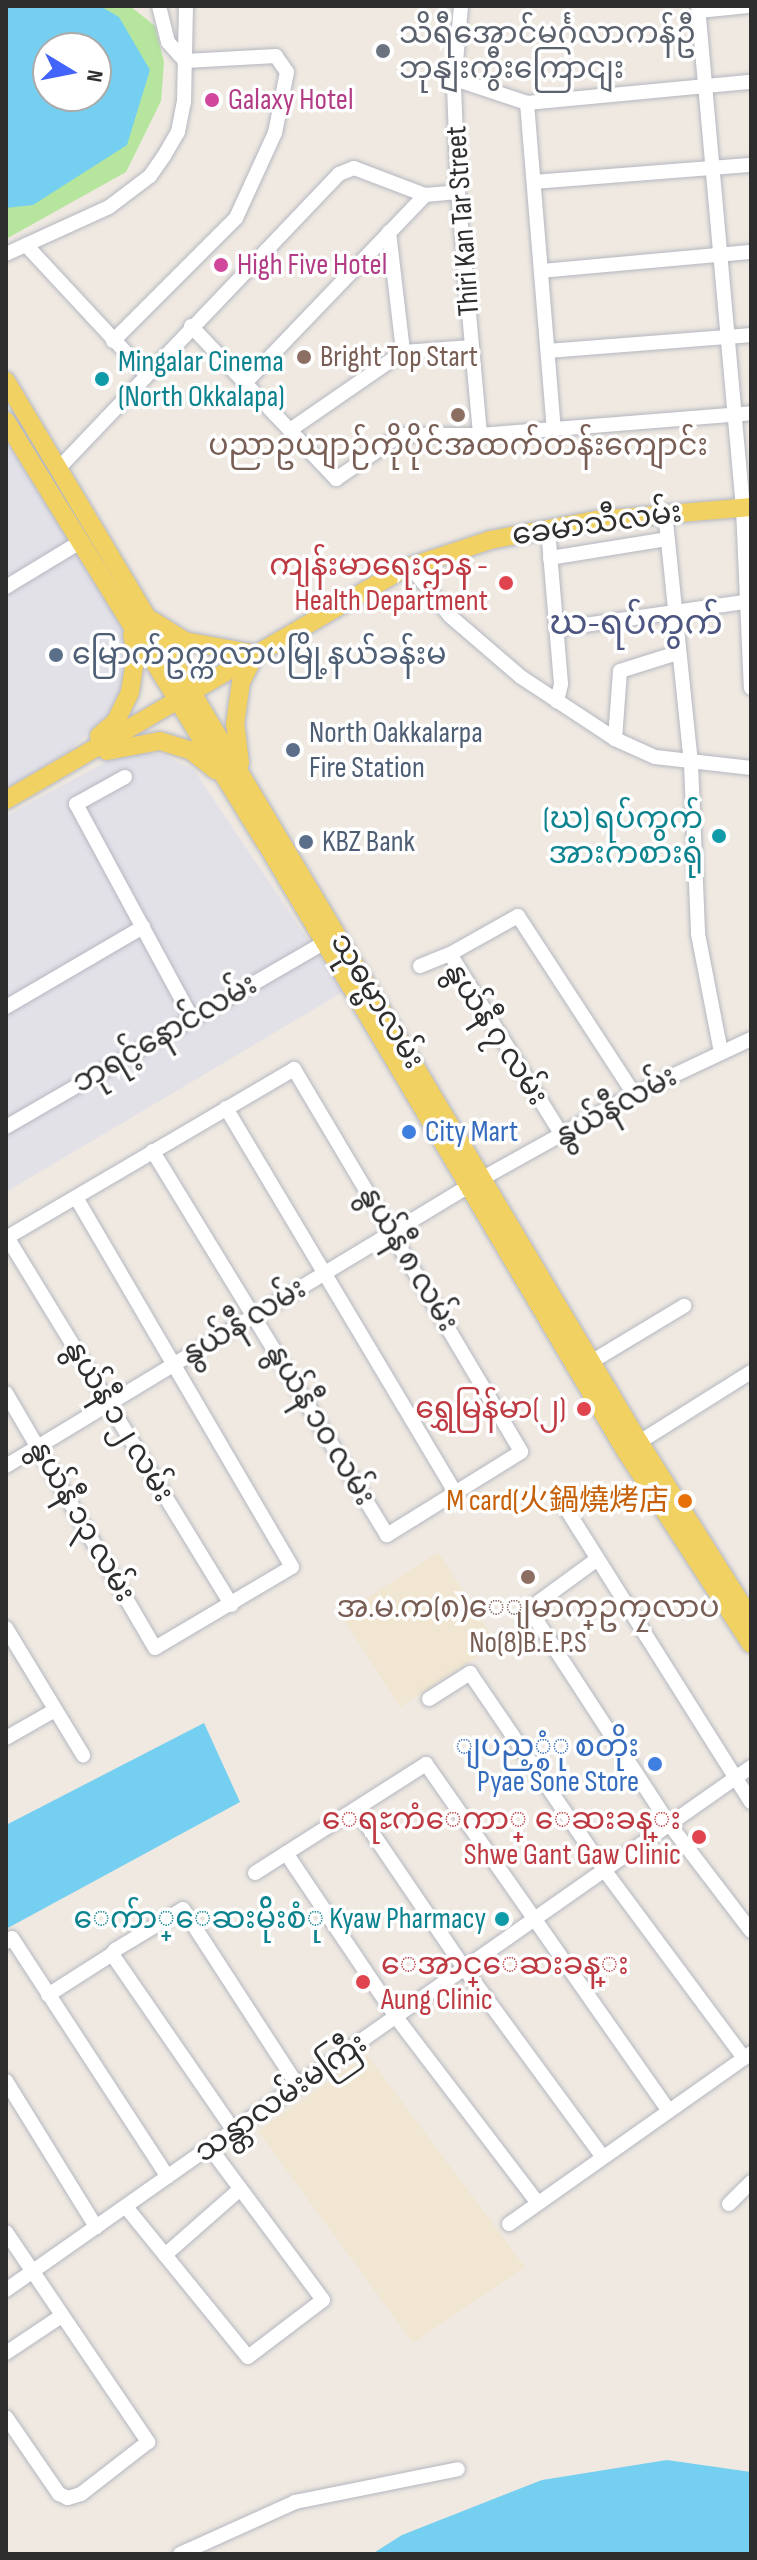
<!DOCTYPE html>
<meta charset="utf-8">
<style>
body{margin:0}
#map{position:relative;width:757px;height:2560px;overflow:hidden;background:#efe9e1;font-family:"Sofia Sans Condensed","Noto Sans SC","Noto Sans Myanmar",sans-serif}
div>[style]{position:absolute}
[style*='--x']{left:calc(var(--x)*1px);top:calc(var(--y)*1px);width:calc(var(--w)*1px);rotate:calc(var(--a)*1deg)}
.industrial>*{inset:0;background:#e3e1e8}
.education>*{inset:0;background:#f0e6d1}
.green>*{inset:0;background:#b6e59e}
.water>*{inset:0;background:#75cff0}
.roads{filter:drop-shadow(0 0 2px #b4b7c1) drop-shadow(0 0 2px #b4b7c1)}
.minor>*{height:14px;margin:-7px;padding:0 7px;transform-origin:7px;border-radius:7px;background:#fff}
.major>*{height:18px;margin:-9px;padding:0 9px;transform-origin:9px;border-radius:9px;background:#f2d163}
.dots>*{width:22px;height:22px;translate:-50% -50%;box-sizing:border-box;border:4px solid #fff;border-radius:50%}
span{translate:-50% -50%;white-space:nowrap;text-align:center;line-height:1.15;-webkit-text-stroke:7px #fff;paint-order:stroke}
.worship-label{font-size:30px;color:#5b616d}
.left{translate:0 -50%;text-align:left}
.hotel-label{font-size:30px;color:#b23c85}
.street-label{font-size:30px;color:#2e2e2e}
.education-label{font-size:30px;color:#785e54}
.culture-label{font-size:30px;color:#0d838f}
.right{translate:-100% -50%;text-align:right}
.health-label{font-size:30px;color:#be3a42}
.service-label{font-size:30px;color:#4e5e75}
.shop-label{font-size:30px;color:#366cbe}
.food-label{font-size:30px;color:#c56008}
.quarter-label{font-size:34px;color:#4d5680}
.frame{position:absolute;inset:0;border:8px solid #2e2e2e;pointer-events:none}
.north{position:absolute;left:32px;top:32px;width:80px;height:80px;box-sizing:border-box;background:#fff;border:2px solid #ababab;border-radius:50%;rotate:100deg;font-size:22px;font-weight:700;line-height:32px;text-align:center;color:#2e2e2e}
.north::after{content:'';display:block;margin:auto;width:28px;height:36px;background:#4264fb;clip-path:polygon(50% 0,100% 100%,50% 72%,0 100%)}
</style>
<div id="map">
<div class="industrial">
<i style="clip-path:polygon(6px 442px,119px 617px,128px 651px,122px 689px,106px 716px,69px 751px,6px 789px)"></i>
<i style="clip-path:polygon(126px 751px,164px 755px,194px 770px,343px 992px,6px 1192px,6px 816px)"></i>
</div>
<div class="education">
<i style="clip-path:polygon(438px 1552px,497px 1644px,400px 1707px,341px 1615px)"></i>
<i style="clip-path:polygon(367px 2055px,525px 2267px,413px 2343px,258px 2131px)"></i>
</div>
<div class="green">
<i style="clip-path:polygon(evenodd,6px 6px,130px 6px,155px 26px,164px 62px,161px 101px,126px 172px,6px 239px,6px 6px,48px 48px,96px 48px,96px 96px,48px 96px,48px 48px)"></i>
</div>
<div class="water">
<i style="clip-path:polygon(evenodd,6px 6px,100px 6px,119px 17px,150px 70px,127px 145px,33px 205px,6px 208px,6px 6px,48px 48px,96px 48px,96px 96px,48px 96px,48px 48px)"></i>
<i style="clip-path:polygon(204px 1723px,240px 1802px,6px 1929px,6px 1825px)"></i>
<i style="clip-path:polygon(667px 2460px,751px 2472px,751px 2554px,372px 2554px,402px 2535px,542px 2480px)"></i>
</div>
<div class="roads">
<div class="minor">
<i style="--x:461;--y:6;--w:79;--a:95.1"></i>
<i style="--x:454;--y:85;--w:107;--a:87.9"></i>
<i style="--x:458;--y:192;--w:244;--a:84.8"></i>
<i style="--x:698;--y:6;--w:504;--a:84.88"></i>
<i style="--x:743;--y:508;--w:180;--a:87.5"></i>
<i style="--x:699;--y:11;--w:49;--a:-5.8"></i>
<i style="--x:455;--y:79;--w:76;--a:18.4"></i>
<i style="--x:527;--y:103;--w:225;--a:-5.4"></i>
<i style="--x:527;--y:103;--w:327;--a:85.3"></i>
<i style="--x:534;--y:182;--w:218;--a:-4.5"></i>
<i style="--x:389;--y:232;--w:121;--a:83.3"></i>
<i style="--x:26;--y:245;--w:175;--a:47.1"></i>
<i style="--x:6;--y:254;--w:113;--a:-24.5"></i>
<i style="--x:109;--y:207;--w:51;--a:-37.1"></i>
<i style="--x:150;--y:176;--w:24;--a:-55"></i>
<i style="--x:164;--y:156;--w:28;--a:-60"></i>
<i style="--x:178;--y:132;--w:31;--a:-79"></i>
<i style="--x:184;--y:102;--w:96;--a:-88.8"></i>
<i style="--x:541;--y:271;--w:211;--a:-5.2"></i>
<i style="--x:191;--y:326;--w:211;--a:46.5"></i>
<i style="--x:336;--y:479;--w:78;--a:-34.5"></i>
<i style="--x:400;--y:435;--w:80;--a:0"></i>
<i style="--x:480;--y:435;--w:272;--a:-4.6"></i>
<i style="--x:113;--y:341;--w:174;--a:-45"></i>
<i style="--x:236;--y:218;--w:94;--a:-65.4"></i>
<i style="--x:275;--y:133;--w:62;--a:-78.9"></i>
<i style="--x:287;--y:72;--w:19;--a:-125"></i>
<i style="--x:276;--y:56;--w:91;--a:176.9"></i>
<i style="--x:185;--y:61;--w:25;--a:-132"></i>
<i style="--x:168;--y:42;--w:37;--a:-104"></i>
<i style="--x:548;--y:351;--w:204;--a:-4.5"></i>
<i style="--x:245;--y:383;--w:260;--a:-46.2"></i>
<i style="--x:425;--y:195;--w:33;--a:-5"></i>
<i style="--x:290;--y:430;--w:137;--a:-34.6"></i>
<i style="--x:403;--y:352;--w:69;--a:-4.1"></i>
<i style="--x:59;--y:468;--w:406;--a:-46.4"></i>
<i style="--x:339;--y:174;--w:16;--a:-22"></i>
<i style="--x:354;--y:168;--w:76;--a:20.8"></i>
<i style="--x:665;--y:512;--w:253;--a:84.1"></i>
<i style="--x:691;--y:764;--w:170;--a:87.6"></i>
<i style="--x:698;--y:934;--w:120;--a:79"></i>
<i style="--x:548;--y:529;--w:156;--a:85.2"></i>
<i style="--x:561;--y:684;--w:18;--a:103"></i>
<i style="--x:550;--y:558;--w:119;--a:-9.2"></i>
<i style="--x:410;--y:566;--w:64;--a:51.3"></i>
<i style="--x:450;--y:616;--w:94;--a:40.7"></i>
<i style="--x:521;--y:677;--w:113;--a:33.4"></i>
<i style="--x:615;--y:739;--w:44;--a:24.2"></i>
<i style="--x:655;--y:757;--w:97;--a:6.5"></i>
<i style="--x:6;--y:587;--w:87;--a:-31.3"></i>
<i style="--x:557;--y:629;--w:196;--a:-8.2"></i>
<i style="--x:615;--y:739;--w:68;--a:-85.8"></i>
<i style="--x:620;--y:671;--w:60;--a:-17.5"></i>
<i style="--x:125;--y:777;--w:56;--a:151.1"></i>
<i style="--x:76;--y:804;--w:242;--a:61.6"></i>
<i style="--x:450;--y:954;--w:78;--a:-29.2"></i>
<i style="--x:518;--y:916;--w:212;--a:56.9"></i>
<i style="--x:420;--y:966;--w:32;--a:-22"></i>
<i style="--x:450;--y:954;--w:215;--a:58.3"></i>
<i style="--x:6;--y:1007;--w:159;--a:-30.3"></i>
<i style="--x:226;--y:1108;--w:447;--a:59.2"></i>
<i style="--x:6;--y:1127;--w:369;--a:-30.1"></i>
<i style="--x:7;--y:1237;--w:431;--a:58.6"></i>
<i style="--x:6;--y:1238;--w:334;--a:-30.4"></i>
<i style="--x:294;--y:1069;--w:445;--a:59.3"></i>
<i style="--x:521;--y:1452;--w:158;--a:148.2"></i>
<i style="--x:387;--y:1535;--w:450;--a:-121.4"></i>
<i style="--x:591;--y:1362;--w:109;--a:-31.1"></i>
<i style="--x:6;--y:1393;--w:295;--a:59.7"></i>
<i style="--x:155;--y:1648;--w:159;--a:-30.6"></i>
<i style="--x:292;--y:1567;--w:428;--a:-120.3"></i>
<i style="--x:633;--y:1446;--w:139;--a:-32.1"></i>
<i style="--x:6;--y:1466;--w:539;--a:-31.18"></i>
<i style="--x:467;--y:1187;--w:191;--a:-29.1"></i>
<i style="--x:634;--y:1094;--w:129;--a:-25.2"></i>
<i style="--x:567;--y:1510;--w:345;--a:57.8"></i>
<i style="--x:596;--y:1560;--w:83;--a:143.8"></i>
<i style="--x:529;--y:1609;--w:258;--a:56.9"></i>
<i style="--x:670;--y:1825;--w:133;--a:52.6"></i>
<i style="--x:6;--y:1628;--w:149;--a:58.8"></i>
<i style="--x:429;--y:1699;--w:49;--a:-32.4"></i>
<i style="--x:470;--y:1673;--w:240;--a:55.7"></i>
<i style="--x:605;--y:1871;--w:233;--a:53.4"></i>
<i style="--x:6;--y:1738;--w:56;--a:-29.7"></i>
<i style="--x:356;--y:1809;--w:192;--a:55.8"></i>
<i style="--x:464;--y:1968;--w:233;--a:53.7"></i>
<i style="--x:286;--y:1853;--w:197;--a:56.1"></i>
<i style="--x:396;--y:2017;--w:233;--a:52.7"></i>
<i style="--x:255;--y:1873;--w:203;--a:-32.5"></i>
<i style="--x:426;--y:1764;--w:421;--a:55"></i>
<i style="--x:6;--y:1942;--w:7;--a:-34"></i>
<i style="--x:12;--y:1938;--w:285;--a:56.9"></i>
<i style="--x:48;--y:1995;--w:76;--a:-32.6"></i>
<i style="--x:6;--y:2081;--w:172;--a:58.3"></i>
<i style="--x:234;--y:2131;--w:215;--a:-124.6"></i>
<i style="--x:112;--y:1954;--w:5;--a:-53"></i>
<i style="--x:115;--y:1950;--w:79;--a:-31.1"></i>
<i style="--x:183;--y:1909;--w:211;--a:57"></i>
<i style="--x:729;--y:2204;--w:31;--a:-45"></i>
<i style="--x:126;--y:2207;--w:193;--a:50.9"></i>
<i style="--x:248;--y:2357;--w:94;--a:-37.2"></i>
<i style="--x:323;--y:2300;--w:189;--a:-126.6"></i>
<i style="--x:509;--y:2224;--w:296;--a:-35.2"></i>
<i style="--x:6;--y:2232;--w:254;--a:55.9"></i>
<i style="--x:148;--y:2442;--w:85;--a:142.2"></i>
<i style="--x:81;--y:2494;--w:14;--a:163"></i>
<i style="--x:68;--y:2498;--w:10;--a:-156"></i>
<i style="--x:59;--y:2494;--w:93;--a:-124.5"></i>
<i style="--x:165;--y:2255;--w:100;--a:-41.3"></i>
<i style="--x:6;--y:2290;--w:910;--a:-35.07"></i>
<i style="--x:6;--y:2353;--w:65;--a:-33.7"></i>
<i style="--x:180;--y:2554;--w:126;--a:-24.3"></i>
<i style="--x:295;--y:2502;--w:166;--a:-11.4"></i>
</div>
<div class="major">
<i style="--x:6;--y:381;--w:1235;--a:59.18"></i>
<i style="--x:639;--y:1442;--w:209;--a:57.7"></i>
<i style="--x:6;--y:421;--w:496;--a:58.4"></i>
<i style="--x:266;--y:843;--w:705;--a:59.4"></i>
<i style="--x:625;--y:1450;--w:231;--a:57"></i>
<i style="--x:153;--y:621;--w:38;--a:32"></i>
<i style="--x:185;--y:641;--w:71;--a:10.5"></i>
<i style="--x:99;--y:736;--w:23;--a:-41"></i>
<i style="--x:116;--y:721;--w:32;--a:-64"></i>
<i style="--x:130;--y:692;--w:36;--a:-81"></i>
<i style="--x:136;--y:656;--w:22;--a:-100"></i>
<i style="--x:107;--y:751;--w:54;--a:-10.7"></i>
<i style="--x:160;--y:741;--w:31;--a:17"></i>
<i style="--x:190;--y:750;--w:33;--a:38"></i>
<i style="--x:240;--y:763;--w:38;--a:-97"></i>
<i style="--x:235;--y:725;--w:43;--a:-82.1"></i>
<i style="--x:241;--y:682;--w:31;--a:-63"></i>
<i style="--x:6;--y:800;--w:459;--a:-30.2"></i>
<i style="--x:403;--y:569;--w:92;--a:-18.4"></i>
<i style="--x:490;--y:540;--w:109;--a:-10.6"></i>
<i style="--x:597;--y:520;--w:155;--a:-4.8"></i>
</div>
</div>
<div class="dots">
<i style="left:383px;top:51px;background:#6b7280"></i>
<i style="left:212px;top:100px;background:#d1479c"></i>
<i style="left:221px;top:265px;background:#d1479c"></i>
<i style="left:304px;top:357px;background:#8d6e63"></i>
<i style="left:102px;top:379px;background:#0f9aa8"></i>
<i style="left:458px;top:415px;background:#8d6e63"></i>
<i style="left:506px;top:583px;background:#e0444e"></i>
<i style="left:56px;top:655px;background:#5c6f8a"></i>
<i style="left:293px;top:750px;background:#5c6f8a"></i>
<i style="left:719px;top:836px;background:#0f9aa8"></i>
<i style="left:306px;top:842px;background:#5c6f8a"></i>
<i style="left:409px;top:1132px;background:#3f7fe0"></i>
<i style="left:584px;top:1409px;background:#e0444e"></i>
<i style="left:685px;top:1501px;background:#e8710a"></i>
<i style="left:528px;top:1577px;background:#8d6e63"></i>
<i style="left:655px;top:1764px;background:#3f7fe0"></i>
<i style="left:699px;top:1837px;background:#e0444e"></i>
<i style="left:502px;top:1919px;background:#0f9aa8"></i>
<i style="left:363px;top:1982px;background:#e0444e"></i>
</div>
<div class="worship-label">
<span class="left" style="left:399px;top:51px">သိရီအောင်မင်္ဂလာကန်ဦ<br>ဘုနျးကွီးကြောငျး</span>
</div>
<div class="hotel-label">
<span class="left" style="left:228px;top:100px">Galaxy Hotel</span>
<span class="left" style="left:237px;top:265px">High Five Hotel</span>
</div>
<div class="street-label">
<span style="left:463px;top:221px;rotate:-94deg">Thiri Kan Tar Street</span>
<span style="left:597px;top:524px;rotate:-8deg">ခေမာသီလမ်း</span>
<span style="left:377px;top:1001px;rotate:59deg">သုဓမ္မာလမ်း</span>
<span style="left:165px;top:1034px;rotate:-30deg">ဘုရင့်နောင်လမ်း</span>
<span style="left:496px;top:1034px;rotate:57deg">နွယ်နီ ၇ လမ်း</span>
<span style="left:616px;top:1107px;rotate:-29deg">နွယ်နီလမ်း</span>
<span style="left:408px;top:1259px;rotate:59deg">နွယ်နီ ၈ လမ်း</span>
<span style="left:244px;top:1322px;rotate:-31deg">နွယ်နီ လမ်း</span>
<span style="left:119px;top:1421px;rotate:59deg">နွယ်နီ ၁၂ လမ်း</span>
<span style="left:320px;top:1425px;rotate:59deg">နွယ်နီ ၁၀ လမ်း</span>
<span style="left:82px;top:1521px;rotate:60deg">နွယ်နီ ၁၃ လမ်း</span>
<span style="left:281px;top:2098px;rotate:-35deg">သန္တာလမ်းမကြီး</span>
</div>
<div class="education-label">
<span class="left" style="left:320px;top:357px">Bright Top Start</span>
<span style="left:458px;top:446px">ပညာဥယျာဉ်ကိုပိုင်အထက်တန်းကျောင်း</span>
<span style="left:528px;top:1625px">အ.မ.က(၈)ေျမာက္ဥကၠလာပ<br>No(8)B.E.P.S</span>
</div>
<div class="culture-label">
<span class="left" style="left:118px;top:379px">Mingalar Cinema<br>(North Okkalapa)</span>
<span class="right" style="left:703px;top:836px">(ဃ) ရပ်ကွက်<br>အားကစားရုံ</span>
<span class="right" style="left:486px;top:1919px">ေက်ာ္ေဆးမ်ိုးစံု Kyaw Pharmacy</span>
</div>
<div class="health-label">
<span class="right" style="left:488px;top:583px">ကျန်းမာရေးဌာန -<br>Health Department</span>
<span class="right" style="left:566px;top:1409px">ရွှေမြန်မာ(၂)</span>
<span class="right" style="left:681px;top:1837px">ေရႊကံေကာ္ ေဆးခန္း<br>Shwe Gant Gaw Clinic</span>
<span class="left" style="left:381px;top:1982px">ေအာင္ေဆးခန္း<br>Aung Clinic</span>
</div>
<div class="service-label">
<span class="left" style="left:72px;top:655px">မြောက်ဥက္ကလာပမြို့နယ်ခန်းမ</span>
<span class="left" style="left:309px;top:750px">North Oakkalarpa<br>Fire Station</span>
<span class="left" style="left:322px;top:842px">KBZ Bank</span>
</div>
<div class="shop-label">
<span class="left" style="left:425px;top:1132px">City Mart</span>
<span class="right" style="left:639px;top:1764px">ျပည့္စံု စတိုး<br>Pyae Sone Store</span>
</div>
<div class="food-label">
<span class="right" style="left:669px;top:1501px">M card(火鍋燒烤店</span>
</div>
<div class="quarter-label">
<span style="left:636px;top:624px">ဃ-ရပ်ကွက်</span>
</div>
<div class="frame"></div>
<div class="north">N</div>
</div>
